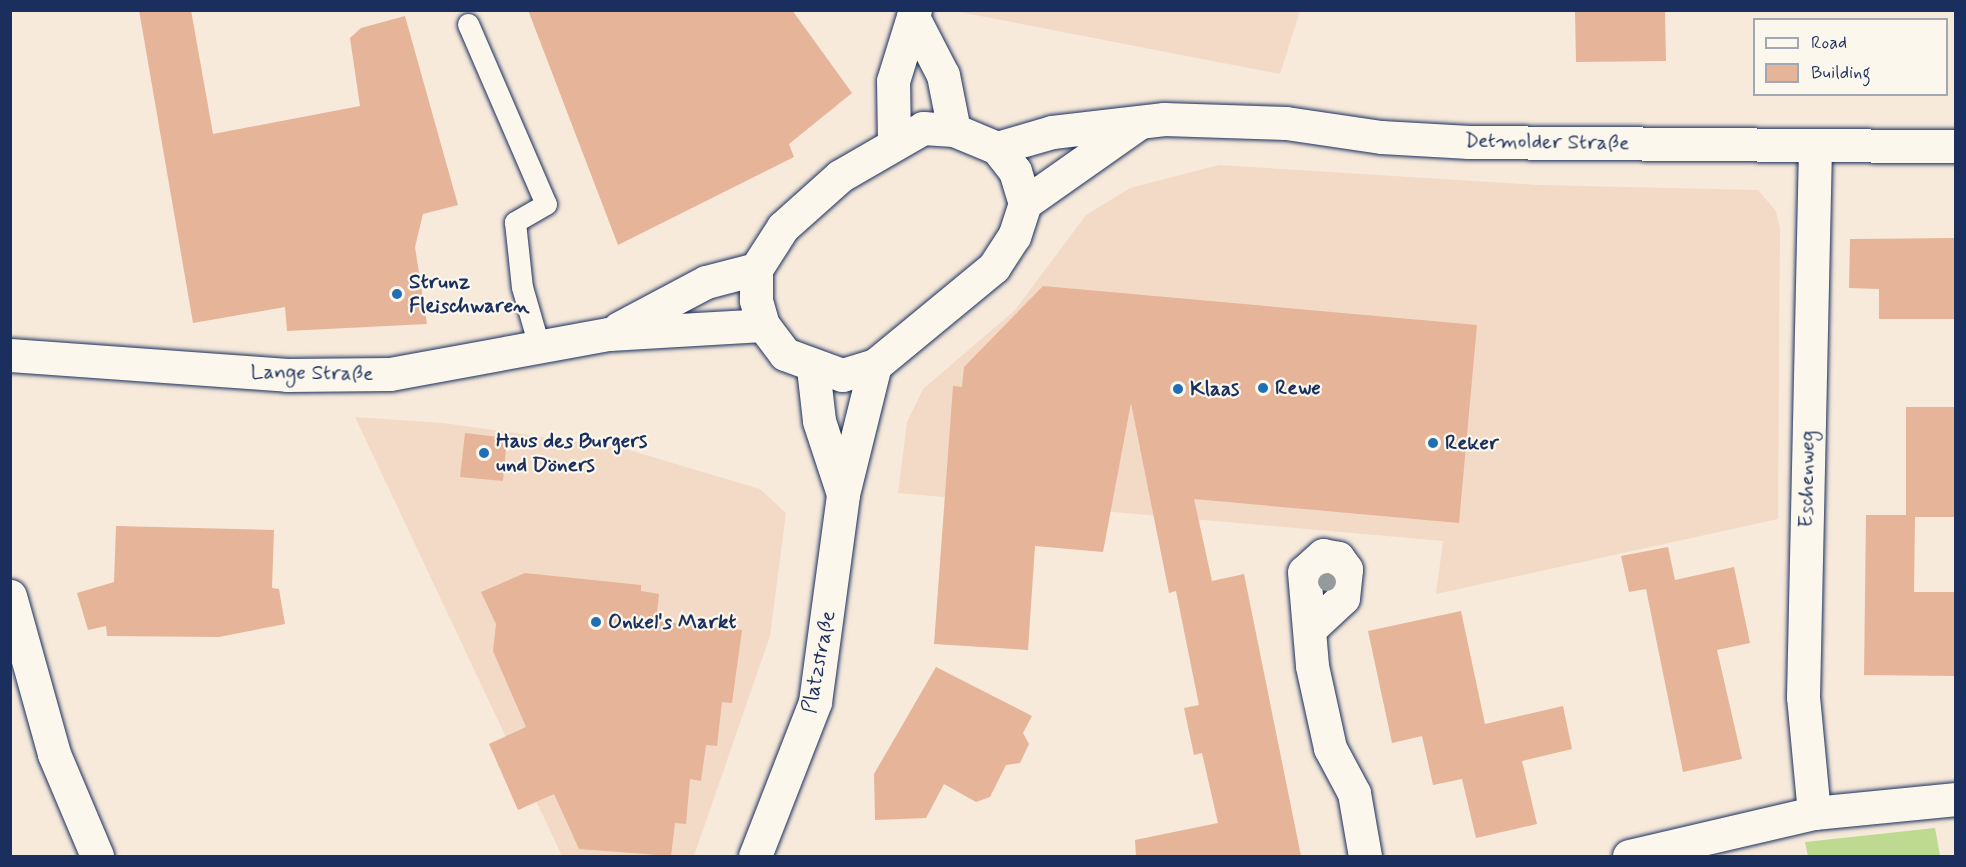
<!DOCTYPE html>
<meta charset="utf-8">
<style>
body{margin:0}
#map{position:relative;width:1966px;height:867px;overflow:hidden;background:#f7eadb;font-family:Mynerve,sans-serif}
div>[style]{position:absolute}
[style*='--x']{left:calc(var(--x)*1px);top:calc(var(--y)*1px);width:calc(var(--w)*1px);rotate:calc(var(--a)*1deg)}
.built>*{inset:0;background:#f2dac7}
.green>*{inset:0;background:#bed990}
.building>*{inset:0;background:#e6b498}
.roads{filter:drop-shadow(0 0 2px #1b2f5e) drop-shadow(0 0 2px #1b2f5e)}
.lane>*{height:21px;margin:-10.5px;padding:0 10.5px;transform-origin:10.5px;border-radius:10.5px;background:#fbf7ec}
.street>*{height:33px;margin:-16.5px;padding:0 16.5px;transform-origin:16.5px;border-radius:16.5px;background:#fbf7ec}
.secondary>*{height:33px;margin:-16.5px;padding:0 16.5px;transform-origin:16.5px;border-radius:16.5px;background:#fbf7ec}
.trees>*{width:18px;height:18px;margin:-9px;border-radius:50%;background:#959b9d}
.dots>*{width:16px;height:16px;translate:-50% -50%;box-sizing:border-box;border:3px solid #fbf7ec;border-radius:50%}
span{translate:-50% -50%;white-space:nowrap;text-align:center;line-height:1.15;-webkit-text-stroke:4.5px #fbf7ec;paint-order:stroke}
.street-label{font-size:21px;color:#1b2f5e}
.poi-label{font-size:21px;color:#1b2f5e;font-weight:700}
.left{translate:0 -50%;text-align:left}
.frame{position:absolute;inset:0;border:12px solid #1b2f5e;pointer-events:none}
.legend{position:absolute;left:1753px;top:18px;width:195px;height:78px;box-sizing:border-box;background:#fbf7ec;border:2px solid #a1a7b3;margin:0;padding:8px 10px;list-style:none;font-size:18px;color:#1b2f5e}
.legend li{display:flex;align-items:center;gap:12px;height:30px}
.legend b{width:30px;border:2px solid #a1a7b3}
</style>
<div id="map">
<div class="built">
<i style="clip-path:polygon(954px 11px,954px 10px,1300px 11px,1280px 74px)"></i>
<i style="clip-path:polygon(1219px 165px,1538px 185px,1758px 190px,1776px 211px,1780px 229px,1778px 519px,1436px 594px,1443px 541px,898px 493px,907px 422px,923px 389px,1015px 310px,1086px 215px,1130px 188px)"></i>
<i style="clip-path:polygon(355px 417px,443px 423px,622px 448px,760px 489px,786px 513px,770px 636px,694px 856px,562px 856px)"></i>
</div>
<div class="green">
<i style="clip-path:polygon(1935px 828px,1940px 856px,1808px 856px,1805px 842px)"></i>
</div>
<div class="building">
<i style="clip-path:polygon(139px 10px,191px 10px,213px 134px,360px 106px,350px 38px,361px 28px,405px 16px,458px 205px,423px 214px,415px 247px,427px 324px,287px 331px,285px 307px,193px 323px)"></i>
<i style="clip-path:polygon(528px 10px,792px 10px,852px 93px,789px 144px,794px 157px,618px 245px)"></i>
<i style="clip-path:polygon(1575px 10px,1665px 10px,1666px 61px,1576px 62px)"></i>
<i style="clip-path:polygon(1956px 238px,1956px 319px,1879px 319px,1879px 289px,1849px 288px,1850px 239px)"></i>
<i style="clip-path:polygon(1043px 286px,1477px 325px,1459px 523px,1194px 499px,1212px 581px,1244px 574px,1301px 856px,1136px 856px,1135px 840px,1218px 823px,1202px 753px,1194px 755px,1184px 708px,1199px 705px,1176px 591px,1169px 593px,1131px 403px,1103px 552px,1035px 546px,1028px 650px,934px 644px,953px 386px,962px 387px,964px 367px)"></i>
<i style="clip-path:polygon(1906px 407px,1956px 407px,1956px 517px,1915px 517px,1914px 592px,1956px 592px,1956px 676px,1864px 675px,1866px 515px,1906px 515px)"></i>
<i style="clip-path:polygon(465px 433px,507px 438px,503px 481px,460px 477px)"></i>
<i style="clip-path:polygon(116px 526px,274px 530px,272px 588px,279px 589px,285px 624px,219px 637px,107px 636px,106px 626px,88px 630px,77px 593px,114px 582px)"></i>
<i style="clip-path:polygon(1668px 547px,1675px 580px,1734px 567px,1750px 643px,1717px 650px,1742px 759px,1683px 772px,1646px 589px,1629px 592px,1621px 556px)"></i>
<i style="clip-path:polygon(525px 573px,641px 585px,641px 591px,659px 594px,656px 621px,742px 630px,732px 703px,722px 702px,717px 746px,706px 745px,701px 781px,690px 779px,686px 824px,675px 823px,671px 856px,579px 849px,554px 794px,518px 810px,489px 744px,526px 727px,493px 651px,496px 624px,481px 592px)"></i>
<i style="clip-path:polygon(1461px 611px,1485px 724px,1563px 706px,1572px 749px,1522px 761px,1537px 824px,1476px 838px,1462px 779px,1433px 785px,1422px 736px,1392px 743px,1368px 631px)"></i>
<i style="clip-path:polygon(936px 667px,1032px 716px,1023px 733px,1029px 744px,1020px 763px,1006px 765px,990px 797px,976px 802px,944px 784px,926px 818px,875px 820px,874px 774px)"></i>
</div>
<div class="roads">
<div class="lane">
<i style="--x:468;--y:24;--w:196;--a:66.6"></i>
<i style="--x:546;--y:204;--w:36;--a:150"></i>
<i style="--x:515;--y:222;--w:65;--a:83.9"></i>
<i style="--x:522;--y:287;--w:61;--a:73.9"></i>
</div>
<div class="street">
<i style="--x:10;--y:596;--w:164;--a:74.4"></i>
<i style="--x:54;--y:754;--w:111;--a:67.1"></i>
<i style="--x:1313;--y:626;--w:41;--a:-43"></i>
<i style="--x:1343;--y:598;--w:29;--a:-84"></i>
<i style="--x:1346;--y:569;--w:14;--a:-126"></i>
<i style="--x:1338;--y:558;--w:15;--a:-169"></i>
<i style="--x:1323;--y:555;--w:25;--a:138"></i>
<i style="--x:1304;--y:572;--w:94;--a:85.1"></i>
<i style="--x:1312;--y:666;--w:84;--a:77.6"></i>
<i style="--x:1330;--y:748;--w:51;--a:61.9"></i>
<i style="--x:1354;--y:793;--w:64;--a:80.1"></i>
<i style="--x:1814;--y:813;--w:117;--a:-95.4"></i>
<i style="--x:1803;--y:697;--w:552;--a:-88.75"></i>
<i style="--x:1629;--y:856;--w:190;--a:-13.1"></i>
<i style="--x:1814;--y:813;--w:143;--a:-5.6"></i>
</div>
<div class="secondary">
<i style="--x:913;--y:17;--w:65;--a:62.7"></i>
<i style="--x:943;--y:75;--w:56;--a:78.7"></i>
<i style="--x:923;--y:128;--w:31;--a:4"></i>
<i style="--x:954;--y:130;--w:47;--a:22.7"></i>
<i style="--x:997;--y:148;--w:29;--a:52"></i>
<i style="--x:1015;--y:171;--w:34;--a:73"></i>
<i style="--x:1025;--y:203;--w:35;--a:108"></i>
<i style="--x:1014;--y:236;--w:37;--a:123"></i>
<i style="--x:994;--y:267;--w:154;--a:140.5"></i>
<i style="--x:875;--y:365;--w:34;--a:163"></i>
<i style="--x:842;--y:375;--w:61;--a:-159.8"></i>
<i style="--x:785;--y:354;--w:36;--a:-127"></i>
<i style="--x:763;--y:325;--w:26;--a:-106"></i>
<i style="--x:756;--y:300;--w:31;--a:-90"></i>
<i style="--x:756;--y:269;--w:50;--a:-57.3"></i>
<i style="--x:783;--y:227;--w:76;--a:-41.8"></i>
<i style="--x:840;--y:176;--w:96;--a:-30"></i>
<i style="--x:894;--y:142;--w:61;--a:-90.9"></i>
<i style="--x:893;--y:81;--w:74;--a:-72.8"></i>
<i style="--x:997;--y:148;--w:57;--a:-16.2"></i>
<i style="--x:1052;--y:132;--w:113;--a:-6.6"></i>
<i style="--x:1164;--y:119;--w:122;--a:1.9"></i>
<i style="--x:1286;--y:123;--w:96;--a:8.4"></i>
<i style="--x:1381;--y:137;--w:88;--a:3.3"></i>
<i style="--x:1469;--y:142;--w:487;--a:0.5"></i>
<i style="--x:1025;--y:203;--w:136;--a:-35.1"></i>
<i style="--x:619;--y:328;--w:98;--a:-27.9"></i>
<i style="--x:706;--y:282;--w:52;--a:-14.6"></i>
<i style="--x:10;--y:355;--w:278;--a:4.1"></i>
<i style="--x:287;--y:375;--w:103;--a:-0.6"></i>
<i style="--x:390;--y:374;--w:223;--a:-10.4"></i>
<i style="--x:609;--y:334;--w:154;--a:-3.3"></i>
<i style="--x:813;--y:368;--w:53;--a:83.5"></i>
<i style="--x:819;--y:421;--w:77;--a:71.8"></i>
<i style="--x:755;--y:856;--w:165;--a:-68.7"></i>
<i style="--x:815;--y:702;--w:210;--a:-82.3"></i>
<i style="--x:843;--y:494;--w:133;--a:-76.1"></i>
</div>
</div>
<div class="trees">
<i style="left:1327px;top:582px"></i>
</div>
<div class="dots">
<i style="left:397px;top:294px;background:#1f6fb2"></i>
<i style="left:1263px;top:388px;background:#1f6fb2"></i>
<i style="left:1178px;top:389px;background:#1f6fb2"></i>
<i style="left:1433px;top:443px;background:#1f6fb2"></i>
<i style="left:484px;top:453px;background:#1f6fb2"></i>
<i style="left:596px;top:622px;background:#1f6fb2"></i>
</div>
<div class="street-label">
<span style="left:1547px;top:142px;rotate:1deg">Detmolder Straße</span>
<span style="left:312px;top:373px;rotate:1deg">Lange Straße</span>
<span style="left:1807px;top:479px;rotate:-89deg">Eschenweg</span>
<span style="left:819px;top:662px;rotate:-79deg">Platzstraße</span>
</div>
<div class="poi-label">
<span class="left" style="left:409px;top:294px">Strunz<br>Fleischwaren</span>
<span class="left" style="left:1275px;top:388px">Rewe</span>
<span class="left" style="left:1190px;top:389px">Klaas</span>
<span class="left" style="left:496px;top:453px">Haus des Burgers<br>und Döners</span>
<span class="left" style="left:1445px;top:443px">Reker</span>
<span class="left" style="left:608px;top:622px">Onkel's Markt</span>
</div>
<div class="frame"></div>
<ul class="legend">
<li><b style="height:8px;background:#fbf7ec"></b>Road</li>
<li><b style="height:16px;background:#e6b498"></b>Building</li>
</ul>
</div>
